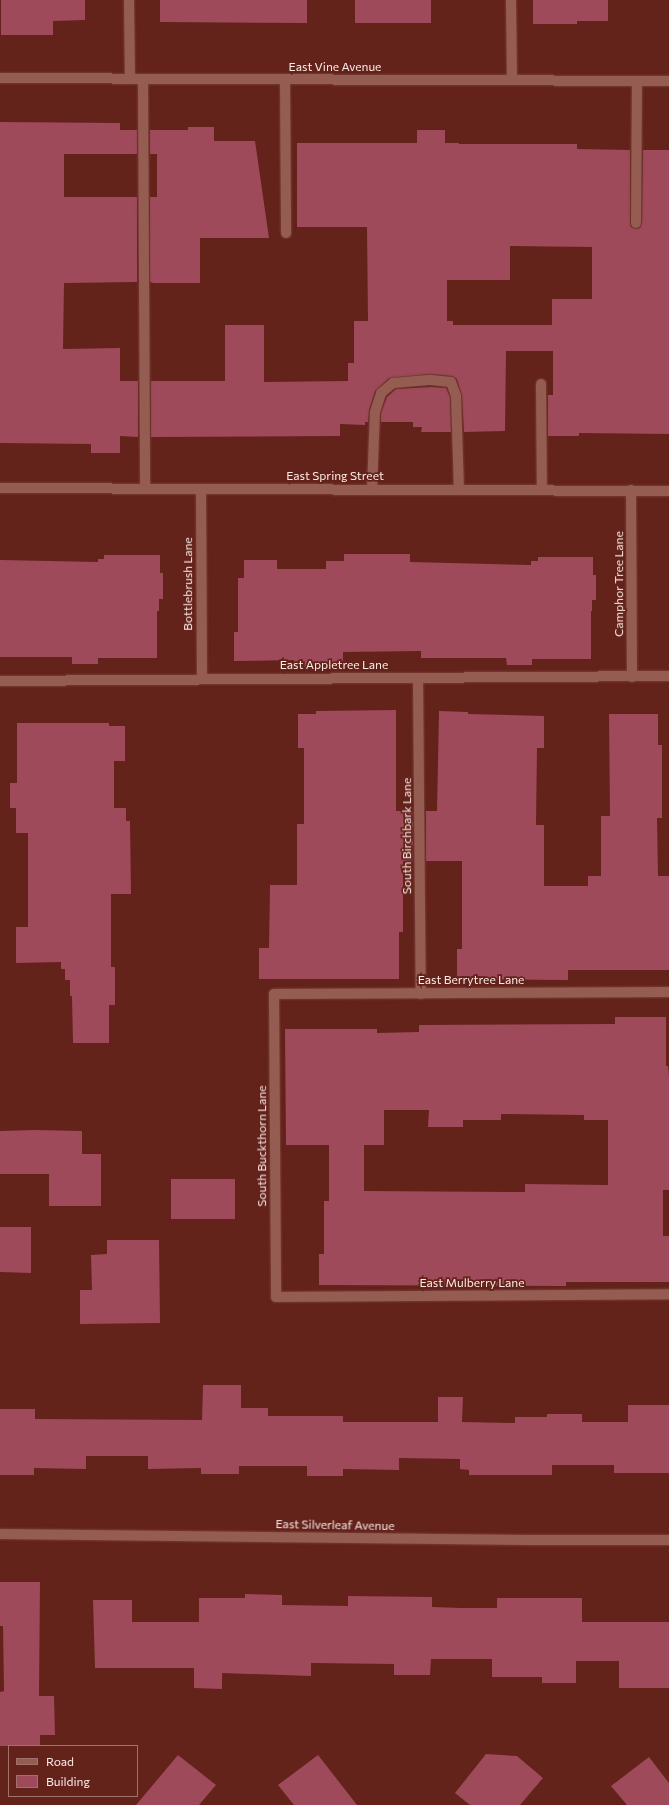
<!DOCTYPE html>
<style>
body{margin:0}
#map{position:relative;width:669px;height:1805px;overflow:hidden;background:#63221a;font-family:Commissioner,sans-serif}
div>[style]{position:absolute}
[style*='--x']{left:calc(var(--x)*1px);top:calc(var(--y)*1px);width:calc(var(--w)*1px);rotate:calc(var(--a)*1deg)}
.building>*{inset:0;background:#9e4a5a}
.roads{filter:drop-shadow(0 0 1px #783e37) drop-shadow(0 0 1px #783e37)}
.minor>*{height:10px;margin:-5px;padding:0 5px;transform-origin:5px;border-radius:5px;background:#955c52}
span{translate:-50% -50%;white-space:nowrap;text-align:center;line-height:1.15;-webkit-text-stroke:3.5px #63221a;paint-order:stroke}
.street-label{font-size:12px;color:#fcebe8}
.legend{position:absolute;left:8px;top:1745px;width:130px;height:52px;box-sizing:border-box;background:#63221a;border:1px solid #a0726c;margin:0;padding:5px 7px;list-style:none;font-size:12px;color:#fcebe8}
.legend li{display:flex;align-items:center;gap:8px;height:20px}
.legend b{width:20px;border:1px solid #a0726c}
</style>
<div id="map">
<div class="building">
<i style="clip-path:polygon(1px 0,85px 0,85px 20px,53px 21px,53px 35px,1px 35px)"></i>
<i style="clip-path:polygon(160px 0,307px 0,307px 23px,160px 22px)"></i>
<i style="clip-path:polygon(355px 0,431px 0,431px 23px,355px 23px)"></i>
<i style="clip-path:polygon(533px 0,608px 0,608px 21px,577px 21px,577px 24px,533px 24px)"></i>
<i style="clip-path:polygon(0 122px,120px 123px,120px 130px,137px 130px,137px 154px,64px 154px,64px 197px,137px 197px,137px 282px,64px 283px,63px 349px,120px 348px,120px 381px,138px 381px,138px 437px,120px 436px,120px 453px,91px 453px,91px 444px,0 443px)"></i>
<i style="clip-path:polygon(188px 127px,214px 127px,214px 141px,255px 141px,269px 238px,200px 238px,200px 283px,153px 283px,150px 282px,150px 197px,157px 197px,157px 154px,150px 154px,150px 130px,188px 130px)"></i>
<i style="clip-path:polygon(evenodd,417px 130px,445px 130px,445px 143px,459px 143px,459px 144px,577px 144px,577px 149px,630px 150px,630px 223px,631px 227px,636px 229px,640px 228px,642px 223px,643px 150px,669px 150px,669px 434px,579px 433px,579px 436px,548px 436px,548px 395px,553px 395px,553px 351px,506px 351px,505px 431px,464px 432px,462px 396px,457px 379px,452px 376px,430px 374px,389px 378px,375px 391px,369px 410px,368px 422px,365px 422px,365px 425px,340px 424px,340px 436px,151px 437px,151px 381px,225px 381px,225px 325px,264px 325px,264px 382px,348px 381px,348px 363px,354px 363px,354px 321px,368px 321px,367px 227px,297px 227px,297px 143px,417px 143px,417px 130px,510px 246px,592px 247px,592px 299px,552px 299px,552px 325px,453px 325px,453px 321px,447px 321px,447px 280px,510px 280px,510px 246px)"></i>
<i style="clip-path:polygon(431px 387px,446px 388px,450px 397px,451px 432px,421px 432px,422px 427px,413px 427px,413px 422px,381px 422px,381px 413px,387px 397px,396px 389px)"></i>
<i style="clip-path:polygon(344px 554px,410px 554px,410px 562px,531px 565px,531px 561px,538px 561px,538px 557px,593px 557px,593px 575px,596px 575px,596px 600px,592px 600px,592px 611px,591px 611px,591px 659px,532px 659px,532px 665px,507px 665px,506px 658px,421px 658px,421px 651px,343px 652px,343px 662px,319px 662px,319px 668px,294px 668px,294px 660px,234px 661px,234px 632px,238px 632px,238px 578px,244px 578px,244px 560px,277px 560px,277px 569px,326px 569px,326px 561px,344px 561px)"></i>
<i style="clip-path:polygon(104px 555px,160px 555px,160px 573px,163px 573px,163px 599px,159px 599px,159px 611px,157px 611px,157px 658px,98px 658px,98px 664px,72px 664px,72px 657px,0 657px,0 560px,98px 562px,98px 559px,104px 559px)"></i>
<i style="clip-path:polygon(396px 710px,396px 811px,413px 811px,413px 861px,403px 861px,403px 932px,399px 932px,399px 979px,259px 979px,259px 948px,269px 948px,270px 885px,297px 885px,297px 824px,304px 824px,304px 748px,298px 748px,298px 714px,316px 714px,316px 711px)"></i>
<i style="clip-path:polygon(439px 711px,468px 712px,468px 714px,544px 716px,544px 748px,537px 748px,536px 825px,544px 825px,544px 886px,588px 886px,588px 876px,601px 876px,601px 816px,610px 816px,609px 714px,658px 714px,658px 745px,662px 745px,662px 818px,657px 818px,658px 876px,669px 876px,669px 970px,568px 970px,568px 980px,457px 979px,457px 949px,462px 949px,462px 861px,426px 861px,426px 811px,437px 811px)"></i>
<i style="clip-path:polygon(17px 723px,109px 723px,109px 726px,125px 726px,125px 761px,114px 761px,114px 808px,126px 808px,126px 821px,130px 821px,131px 894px,111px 894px,111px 967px,115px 967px,115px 1005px,109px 1005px,109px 1043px,73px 1043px,72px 996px,70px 996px,70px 980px,65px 980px,65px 969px,61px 969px,61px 962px,16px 963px,16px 927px,28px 927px,28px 833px,16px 833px,16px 808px,10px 808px,10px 783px,17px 783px)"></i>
<i style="clip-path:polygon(evenodd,615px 1017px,666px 1017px,666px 1066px,668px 1066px,669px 1077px,669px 1190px,663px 1190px,663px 1236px,669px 1236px,669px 1282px,566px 1282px,566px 1286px,319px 1285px,319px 1254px,324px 1254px,324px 1201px,329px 1201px,329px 1145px,286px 1145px,285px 1029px,377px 1029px,377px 1033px,419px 1032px,419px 1025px,615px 1024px,615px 1017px,384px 1110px,429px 1110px,428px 1127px,463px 1127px,463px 1120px,501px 1120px,501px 1114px,584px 1115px,584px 1120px,608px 1120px,608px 1185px,525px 1184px,525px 1192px,364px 1191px,364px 1145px,384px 1145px,384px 1110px)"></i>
<i style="clip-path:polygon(35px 1130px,82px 1131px,82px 1154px,101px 1154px,101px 1206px,49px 1206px,49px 1174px,0 1174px,0 1131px)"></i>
<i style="clip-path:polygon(171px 1179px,235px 1179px,235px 1219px,171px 1219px)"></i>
<i style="clip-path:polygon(0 1227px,31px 1227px,31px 1273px,0 1272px)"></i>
<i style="clip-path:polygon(107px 1240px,159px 1240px,160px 1323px,80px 1324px,80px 1290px,92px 1290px,91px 1255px,107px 1254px)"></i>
<i style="clip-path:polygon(203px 1385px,241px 1385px,241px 1408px,268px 1408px,268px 1416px,343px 1416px,343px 1422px,438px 1422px,438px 1397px,463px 1397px,462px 1422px,515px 1423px,515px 1417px,547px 1417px,547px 1414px,582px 1414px,582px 1422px,628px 1422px,628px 1405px,669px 1405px,669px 1473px,614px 1473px,614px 1465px,552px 1465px,552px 1475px,469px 1475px,469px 1470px,460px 1469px,460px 1459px,399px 1458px,399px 1470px,343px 1469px,343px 1476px,307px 1476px,307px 1466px,239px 1466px,239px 1474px,201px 1474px,201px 1468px,148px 1469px,148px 1456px,86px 1456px,86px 1469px,34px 1468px,34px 1475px,0 1475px,0 1409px,35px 1409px,35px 1419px,202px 1420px)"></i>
<i style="clip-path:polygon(0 1582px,40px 1582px,39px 1696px,54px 1696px,55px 1735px,40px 1735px,40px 1746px,0 1746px,0 1692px,4px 1691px,3px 1626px,0 1626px)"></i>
<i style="clip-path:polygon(245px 1594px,282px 1595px,282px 1605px,348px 1606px,348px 1596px,432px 1597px,432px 1607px,461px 1608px,497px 1608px,497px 1598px,582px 1598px,582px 1622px,669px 1622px,669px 1688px,619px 1688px,619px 1661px,576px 1661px,576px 1683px,542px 1683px,542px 1677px,492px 1677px,492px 1659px,431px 1659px,430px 1675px,394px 1675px,394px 1664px,311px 1663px,311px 1676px,222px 1673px,222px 1689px,194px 1688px,194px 1668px,95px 1668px,93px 1600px,132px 1600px,132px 1622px,199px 1622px,199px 1598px,245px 1598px)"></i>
<i style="clip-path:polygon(486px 1754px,517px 1756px,543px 1778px,520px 1805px,470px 1805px,455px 1793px)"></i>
<i style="clip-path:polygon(178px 1755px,216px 1785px,199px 1805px,136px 1805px)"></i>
<i style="clip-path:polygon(318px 1755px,357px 1805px,294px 1805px,278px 1785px)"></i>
<i style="clip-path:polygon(649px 1757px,669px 1783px,669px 1805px,627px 1805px,611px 1786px)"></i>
</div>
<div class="roads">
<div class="minor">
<i style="--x:129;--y:0;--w:79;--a:89.3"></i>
<i style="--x:511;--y:0;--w:80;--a:89.3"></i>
<i style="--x:0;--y:78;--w:669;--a:0.26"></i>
<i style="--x:143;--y:79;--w:410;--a:89.7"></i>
<i style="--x:285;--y:79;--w:154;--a:89.6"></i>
<i style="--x:636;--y:223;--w:142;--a:-89.6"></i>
<i style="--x:541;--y:384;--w:106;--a:89.5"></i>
<i style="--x:0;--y:488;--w:669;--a:0.26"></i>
<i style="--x:201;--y:489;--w:190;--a:89.7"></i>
<i style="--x:372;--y:489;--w:77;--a:-87.8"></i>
<i style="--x:375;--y:412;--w:20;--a:-72"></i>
<i style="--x:381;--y:393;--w:16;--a:-40"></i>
<i style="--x:393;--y:383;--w:38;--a:-5"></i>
<i style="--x:431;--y:380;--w:20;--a:6"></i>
<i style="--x:451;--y:382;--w:15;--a:70"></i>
<i style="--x:456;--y:396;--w:94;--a:88.2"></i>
<i style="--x:631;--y:490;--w:187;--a:89.7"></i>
<i style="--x:418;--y:678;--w:316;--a:89.5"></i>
<i style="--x:0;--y:681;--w:669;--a:-0.43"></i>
<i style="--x:669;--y:992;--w:395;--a:179.7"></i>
<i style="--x:274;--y:994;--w:303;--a:89.6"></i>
<i style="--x:276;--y:1297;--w:393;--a:-0.4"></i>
<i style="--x:0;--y:1534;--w:529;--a:0.65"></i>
<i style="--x:529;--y:1540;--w:140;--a:0"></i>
</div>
</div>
<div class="street-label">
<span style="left:335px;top:67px">East Vine Avenue</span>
<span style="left:335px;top:476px">East Spring Street</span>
<span style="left:188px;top:584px;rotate:-90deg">Bottlebrush Lane</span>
<span style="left:619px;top:584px;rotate:-90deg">Camphor Tree Lane</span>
<span style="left:334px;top:665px">East Appletree Lane</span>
<span style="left:407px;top:836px;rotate:-90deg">South Birchbark Lane</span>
<span style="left:471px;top:980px">East Berrytree Lane</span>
<span style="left:262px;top:1146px;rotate:-90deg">South Buckthorn Lane</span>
<span style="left:472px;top:1283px">East Mulberry Lane</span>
<span style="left:335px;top:1525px;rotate:1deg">East Silverleaf Avenue</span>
</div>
<ul class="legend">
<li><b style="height:5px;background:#955c52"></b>Road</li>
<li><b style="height:11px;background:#9e4a5a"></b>Building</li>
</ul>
</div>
